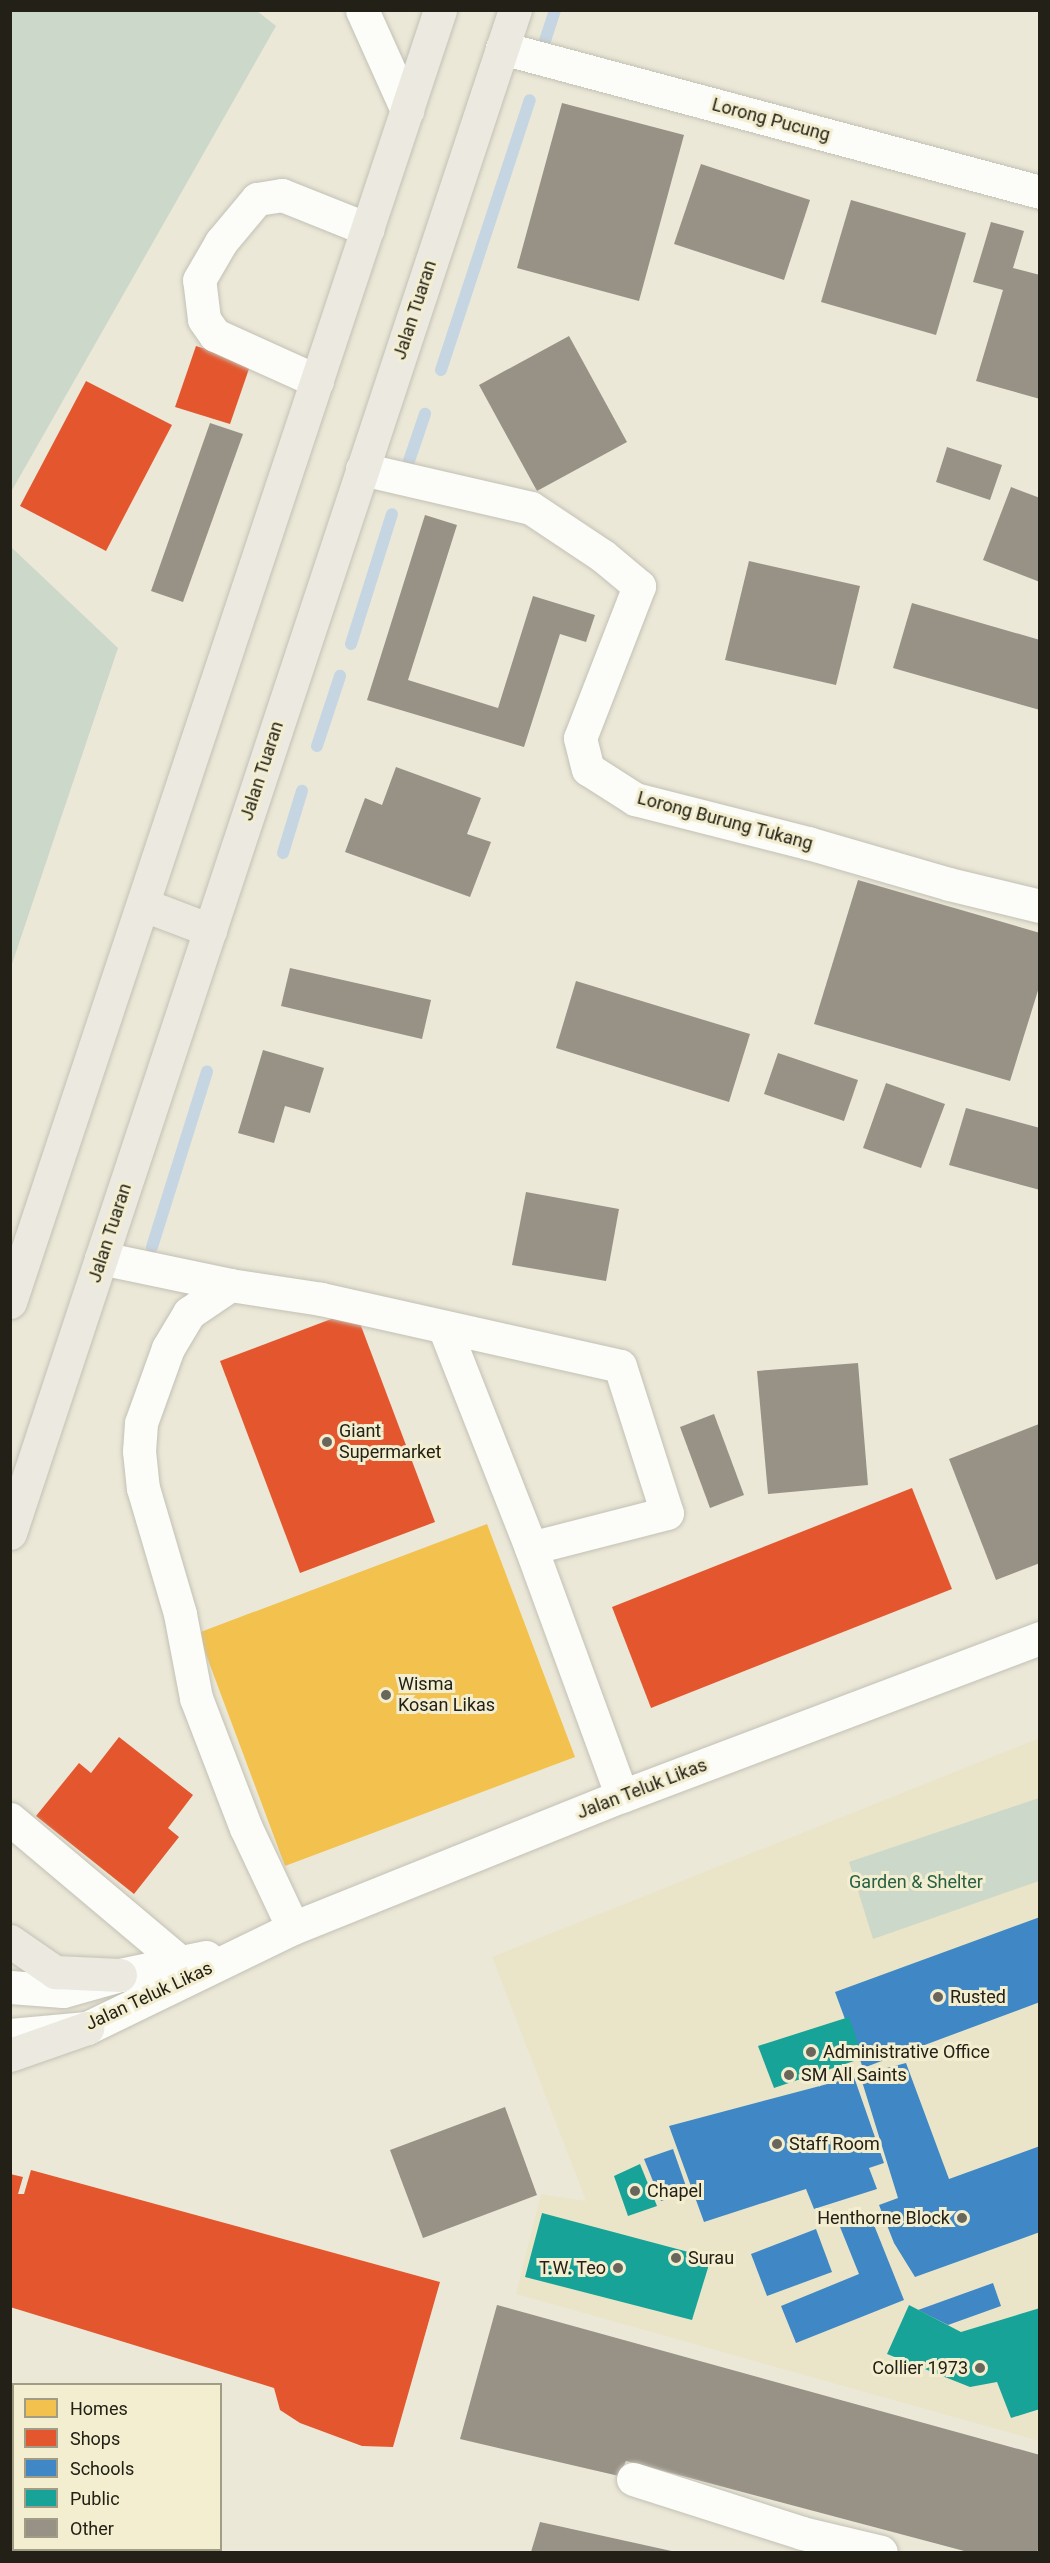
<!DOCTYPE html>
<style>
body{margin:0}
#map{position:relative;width:1050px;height:2563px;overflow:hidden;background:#ebe8d8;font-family:Roboto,sans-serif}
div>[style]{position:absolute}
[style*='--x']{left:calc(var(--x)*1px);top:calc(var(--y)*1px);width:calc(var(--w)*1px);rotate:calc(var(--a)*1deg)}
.built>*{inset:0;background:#eae5c9}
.green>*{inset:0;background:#ccd8c9}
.homes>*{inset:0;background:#f2c14e}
.shops>*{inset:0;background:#e4572e}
.schools>*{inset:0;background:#3f88c5}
.public>*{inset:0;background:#17a398}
.stream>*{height:12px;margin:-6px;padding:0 6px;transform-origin:6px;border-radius:6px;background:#c5d5e2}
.building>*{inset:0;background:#979186}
.roads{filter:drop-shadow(0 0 2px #c3c1b4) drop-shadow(0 0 2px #c3c1b4)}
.minor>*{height:33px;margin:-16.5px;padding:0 16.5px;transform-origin:16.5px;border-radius:16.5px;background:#fcfcf9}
.major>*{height:33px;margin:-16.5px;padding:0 16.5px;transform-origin:16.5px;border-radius:16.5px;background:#ebe9e0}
.dots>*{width:16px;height:16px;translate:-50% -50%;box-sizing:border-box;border:3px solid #f3eed0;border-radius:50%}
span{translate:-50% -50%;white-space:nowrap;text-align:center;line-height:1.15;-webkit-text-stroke:6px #f3eed0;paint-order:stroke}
.street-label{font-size:18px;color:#232117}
.poi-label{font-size:18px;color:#232117}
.left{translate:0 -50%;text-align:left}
.right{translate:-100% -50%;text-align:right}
.park-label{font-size:18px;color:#276045}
.frame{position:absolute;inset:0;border:12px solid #232117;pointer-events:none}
.legend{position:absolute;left:12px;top:2383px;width:210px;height:168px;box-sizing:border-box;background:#f3eed0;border:2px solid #a09c86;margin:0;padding:8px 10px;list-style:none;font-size:18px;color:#232117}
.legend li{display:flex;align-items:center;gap:12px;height:30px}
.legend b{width:30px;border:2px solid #a09c86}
</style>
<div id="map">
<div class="built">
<i style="clip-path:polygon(1039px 1738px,1039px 2441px,516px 2294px,541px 2194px,586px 2201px,492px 1957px)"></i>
</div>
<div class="green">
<i style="clip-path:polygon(11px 10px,257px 11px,276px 26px,11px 492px)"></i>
<i style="clip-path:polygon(11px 547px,118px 648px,11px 967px)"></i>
<i style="clip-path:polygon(1039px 1798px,1039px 1881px,873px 1939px,849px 1862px)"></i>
</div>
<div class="homes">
<i style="clip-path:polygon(487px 1524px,575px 1757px,285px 1866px,198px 1633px)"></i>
</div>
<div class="shops">
<i style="clip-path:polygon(196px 346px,251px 363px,230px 424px,175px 407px)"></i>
<i style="clip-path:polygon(86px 381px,172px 425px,106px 551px,20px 506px)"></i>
<i style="clip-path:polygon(355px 1310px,435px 1522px,300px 1573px,220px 1361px)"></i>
<i style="clip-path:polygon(912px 1488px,952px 1589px,651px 1708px,612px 1607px)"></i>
<i style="clip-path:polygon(119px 1737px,193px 1795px,168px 1828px,179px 1837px,134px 1894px,36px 1816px,79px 1763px,91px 1773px)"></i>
<i style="clip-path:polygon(31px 2170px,440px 2282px,393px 2447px,362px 2446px,300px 2423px,280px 2410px,274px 2388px,10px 2307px,10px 2174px,23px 2177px,18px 2194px,24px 2194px)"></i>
</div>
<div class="schools">
<i style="clip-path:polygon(1040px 1917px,1040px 2002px,863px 2068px,835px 1992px)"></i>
<i style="clip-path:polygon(906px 2063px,949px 2179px,1040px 2146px,1040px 2232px,915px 2277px,894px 2243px,879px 2205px,898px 2198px,860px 2075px)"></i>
<i style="clip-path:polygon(854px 2077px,884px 2163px,869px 2168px,877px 2189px,814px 2209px,806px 2189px,704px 2222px,669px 2126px)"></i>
<i style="clip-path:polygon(673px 2149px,688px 2192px,661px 2201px,644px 2159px)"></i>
<i style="clip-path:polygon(870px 2215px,904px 2300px,796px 2343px,781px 2306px,859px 2274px,840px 2227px)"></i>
<i style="clip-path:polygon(816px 2229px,832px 2272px,767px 2296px,751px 2254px)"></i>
<i style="clip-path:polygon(993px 2283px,1001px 2306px,948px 2325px,918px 2310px)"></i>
</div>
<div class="public">
<i style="clip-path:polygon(849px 2017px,863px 2058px,774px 2088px,758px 2046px)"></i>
<i style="clip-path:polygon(640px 2164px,657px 2206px,628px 2216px,614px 2176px)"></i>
<i style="clip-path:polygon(542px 2213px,711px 2258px,692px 2320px,525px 2277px)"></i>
<i style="clip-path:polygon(909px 2305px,961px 2332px,1040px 2308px,1040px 2409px,1011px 2418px,997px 2382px,970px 2387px,887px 2354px)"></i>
</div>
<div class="stream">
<i style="--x:542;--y:50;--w:42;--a:-72"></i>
<i style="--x:441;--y:370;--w:284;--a:-71.8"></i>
<i style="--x:409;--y:461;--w:50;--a:-71.2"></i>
<i style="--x:351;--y:644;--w:136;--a:-72.5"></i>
<i style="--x:317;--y:746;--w:74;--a:-71.8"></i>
<i style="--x:283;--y:853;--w:65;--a:-73"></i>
<i style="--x:152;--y:1247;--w:184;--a:-72.6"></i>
</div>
<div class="building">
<i style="clip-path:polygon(562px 103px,684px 135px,639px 301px,517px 268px)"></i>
<i style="clip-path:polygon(701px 164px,810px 200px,784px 280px,674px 244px)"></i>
<i style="clip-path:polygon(851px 200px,966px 233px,936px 335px,821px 302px)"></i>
<i style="clip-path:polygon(991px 222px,1024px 231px,1013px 268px,1040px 275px,1040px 399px,976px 381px,1003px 290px,973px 282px)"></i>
<i style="clip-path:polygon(569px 336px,627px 442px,537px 491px,479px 385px)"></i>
<i style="clip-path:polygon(210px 423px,243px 434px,183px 602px,151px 591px)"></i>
<i style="clip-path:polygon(947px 447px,1002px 465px,990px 500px,936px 482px)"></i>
<i style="clip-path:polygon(1011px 487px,1040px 498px,1040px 582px,983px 560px)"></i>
<i style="clip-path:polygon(425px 515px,457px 525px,408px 680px,498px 708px,533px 596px,595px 615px,586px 642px,560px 634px,524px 747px,367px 700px)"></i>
<i style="clip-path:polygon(749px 561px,860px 586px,836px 685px,725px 660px)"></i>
<i style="clip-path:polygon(912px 603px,1040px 640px,1040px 710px,893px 668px)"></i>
<i style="clip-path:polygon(396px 767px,481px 798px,467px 834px,491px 842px,470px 897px,345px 852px,365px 798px,382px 805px)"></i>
<i style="clip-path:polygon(858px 880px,1040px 933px,1040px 984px,1010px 1081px,814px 1024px)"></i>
<i style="clip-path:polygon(290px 968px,431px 1000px,422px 1039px,281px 1006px)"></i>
<i style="clip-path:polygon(576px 981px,750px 1034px,729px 1102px,556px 1048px)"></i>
<i style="clip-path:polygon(263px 1050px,324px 1068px,310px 1113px,285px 1106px,274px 1143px,238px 1133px)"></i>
<i style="clip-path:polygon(778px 1053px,858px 1080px,844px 1121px,764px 1094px)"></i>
<i style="clip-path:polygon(886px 1083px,945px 1104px,921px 1168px,863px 1148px)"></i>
<i style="clip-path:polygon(966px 1108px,1040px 1128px,1040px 1190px,949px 1165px)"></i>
<i style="clip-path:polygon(526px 1192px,619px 1209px,606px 1281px,512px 1265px)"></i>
<i style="clip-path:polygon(858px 1363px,868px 1485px,768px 1494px,757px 1371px)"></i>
<i style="clip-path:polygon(714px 1414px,744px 1495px,710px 1508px,680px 1427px)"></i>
<i style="clip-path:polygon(1039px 1424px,1040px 1563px,996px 1580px,949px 1459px)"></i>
<i style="clip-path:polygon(505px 2107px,537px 2195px,423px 2238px,390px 2150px)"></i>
<i style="clip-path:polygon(497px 2305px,1040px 2455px,1040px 2545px,1037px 2552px,968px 2552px,626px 2461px,619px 2476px,460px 2439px)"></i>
<i style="clip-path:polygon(540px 2522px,676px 2552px,531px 2552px)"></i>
</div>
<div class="roads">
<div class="minor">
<i style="--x:362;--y:10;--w:110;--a:65.8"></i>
<i style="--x:502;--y:48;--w:557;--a:14.98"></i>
<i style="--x:317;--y:381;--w:112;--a:-155.7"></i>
<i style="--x:215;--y:335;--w:19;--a:-125"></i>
<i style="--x:204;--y:319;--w:39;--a:-97"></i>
<i style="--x:199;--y:280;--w:44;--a:-59.9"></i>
<i style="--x:221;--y:242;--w:56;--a:-50.1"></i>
<i style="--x:257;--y:199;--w:25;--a:-9"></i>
<i style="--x:282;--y:195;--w:92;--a:21.8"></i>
<i style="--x:362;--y:469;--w:173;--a:13"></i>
<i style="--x:531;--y:508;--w:87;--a:33.7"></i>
<i style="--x:603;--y:556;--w:47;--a:39.8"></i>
<i style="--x:639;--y:586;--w:163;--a:111.2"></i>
<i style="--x:580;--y:738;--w:32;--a:76"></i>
<i style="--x:588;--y:769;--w:56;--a:32.6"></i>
<i style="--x:635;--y:799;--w:179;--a:14.3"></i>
<i style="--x:808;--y:843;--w:147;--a:16.2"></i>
<i style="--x:949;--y:884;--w:94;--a:13.6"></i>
<i style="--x:101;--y:1258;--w:132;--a:11.8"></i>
<i style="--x:230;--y:1285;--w:92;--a:8.7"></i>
<i style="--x:321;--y:1299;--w:306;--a:12.6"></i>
<i style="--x:620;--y:1366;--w:154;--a:72.3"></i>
<i style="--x:667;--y:1513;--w:140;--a:165.6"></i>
<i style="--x:230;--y:1285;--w:50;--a:145.7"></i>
<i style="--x:189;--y:1313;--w:41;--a:121"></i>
<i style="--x:168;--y:1348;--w:80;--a:109.8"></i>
<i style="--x:141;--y:1423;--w:28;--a:94"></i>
<i style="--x:139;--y:1451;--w:37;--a:84"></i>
<i style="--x:143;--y:1488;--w:131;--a:73.6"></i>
<i style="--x:180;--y:1614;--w:86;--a:79.2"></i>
<i style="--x:196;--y:1698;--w:139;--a:69"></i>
<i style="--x:246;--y:1828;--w:110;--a:64.8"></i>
<i style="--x:444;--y:1327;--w:238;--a:68.5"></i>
<i style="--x:531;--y:1548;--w:264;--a:69.9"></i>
<i style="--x:10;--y:1819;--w:222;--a:40.1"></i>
<i style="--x:10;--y:1987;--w:53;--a:4.3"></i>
<i style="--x:63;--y:1991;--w:59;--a:-15.7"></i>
<i style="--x:120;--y:1975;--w:88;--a:-11.8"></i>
<i style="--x:10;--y:2035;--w:77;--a:-5.2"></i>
<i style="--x:87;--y:2028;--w:229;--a:-25.9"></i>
<i style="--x:293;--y:1928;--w:354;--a:-21.9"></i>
<i style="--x:622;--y:1796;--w:447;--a:-20.7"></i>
<i style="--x:633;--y:2479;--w:177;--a:17.7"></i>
<i style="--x:802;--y:2533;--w:81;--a:13.5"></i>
<i style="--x:10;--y:2514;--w:4;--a:14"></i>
<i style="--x:96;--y:2550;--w:6;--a:18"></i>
</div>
<div class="major">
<i style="--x:144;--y:905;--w:71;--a:20.7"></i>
<i style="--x:10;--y:1302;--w:1362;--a:-71.59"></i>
<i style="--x:10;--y:1533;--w:1605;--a:-71.66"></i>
<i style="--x:10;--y:1941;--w:55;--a:34.6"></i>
<i style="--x:55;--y:1972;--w:65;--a:2.6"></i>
<i style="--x:10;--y:2055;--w:82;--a:-19.3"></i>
</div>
</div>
<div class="dots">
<i style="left:327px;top:1442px;background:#69675b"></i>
<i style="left:386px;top:1695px;background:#69675b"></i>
<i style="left:938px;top:1997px;background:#69675b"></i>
<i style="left:811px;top:2052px;background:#69675b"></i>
<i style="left:789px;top:2075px;background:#69675b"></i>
<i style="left:777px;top:2144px;background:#69675b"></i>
<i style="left:635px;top:2191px;background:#69675b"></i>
<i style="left:962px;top:2218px;background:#69675b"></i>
<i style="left:676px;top:2258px;background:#69675b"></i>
<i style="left:618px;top:2268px;background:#69675b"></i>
<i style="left:980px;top:2368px;background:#69675b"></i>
</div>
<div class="street-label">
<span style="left:771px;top:120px;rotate:15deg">Lorong Pucung</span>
<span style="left:415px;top:310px;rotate:-72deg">Jalan Tuaran</span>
<span style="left:262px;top:771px;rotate:-72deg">Jalan Tuaran</span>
<span style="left:725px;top:821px;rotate:15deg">Lorong Burung Tukang</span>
<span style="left:110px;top:1233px;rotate:-72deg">Jalan Tuaran</span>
<span style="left:642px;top:1789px;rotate:-21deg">Jalan Teluk Likas</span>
<span style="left:149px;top:1996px;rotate:-25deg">Jalan Teluk Likas</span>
</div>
<div class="poi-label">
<span class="left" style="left:339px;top:1442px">Giant<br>Supermarket</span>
<span class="left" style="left:398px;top:1695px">Wisma<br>Kosan Likas</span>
<span class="left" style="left:950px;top:1997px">Rusted</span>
<span class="left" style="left:823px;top:2052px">Administrative Office</span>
<span class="left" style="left:801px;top:2075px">SM All Saints</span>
<span class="left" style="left:789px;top:2144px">Staff Room</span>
<span class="left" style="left:647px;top:2191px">Chapel</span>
<span class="right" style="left:950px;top:2218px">Henthorne Block</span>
<span class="left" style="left:688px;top:2258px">Surau</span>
<span class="right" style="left:606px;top:2268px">T.W. Teo</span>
<span class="right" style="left:968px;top:2368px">Collier 1973</span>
</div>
<div class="park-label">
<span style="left:916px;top:1882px">Garden &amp; Shelter</span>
</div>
<div class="frame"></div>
<ul class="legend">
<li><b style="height:16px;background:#f2c14e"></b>Homes</li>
<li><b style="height:16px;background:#e4572e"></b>Shops</li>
<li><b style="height:16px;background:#3f88c5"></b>Schools</li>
<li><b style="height:16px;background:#17a398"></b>Public</li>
<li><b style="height:16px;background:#979186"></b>Other</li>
</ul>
</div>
